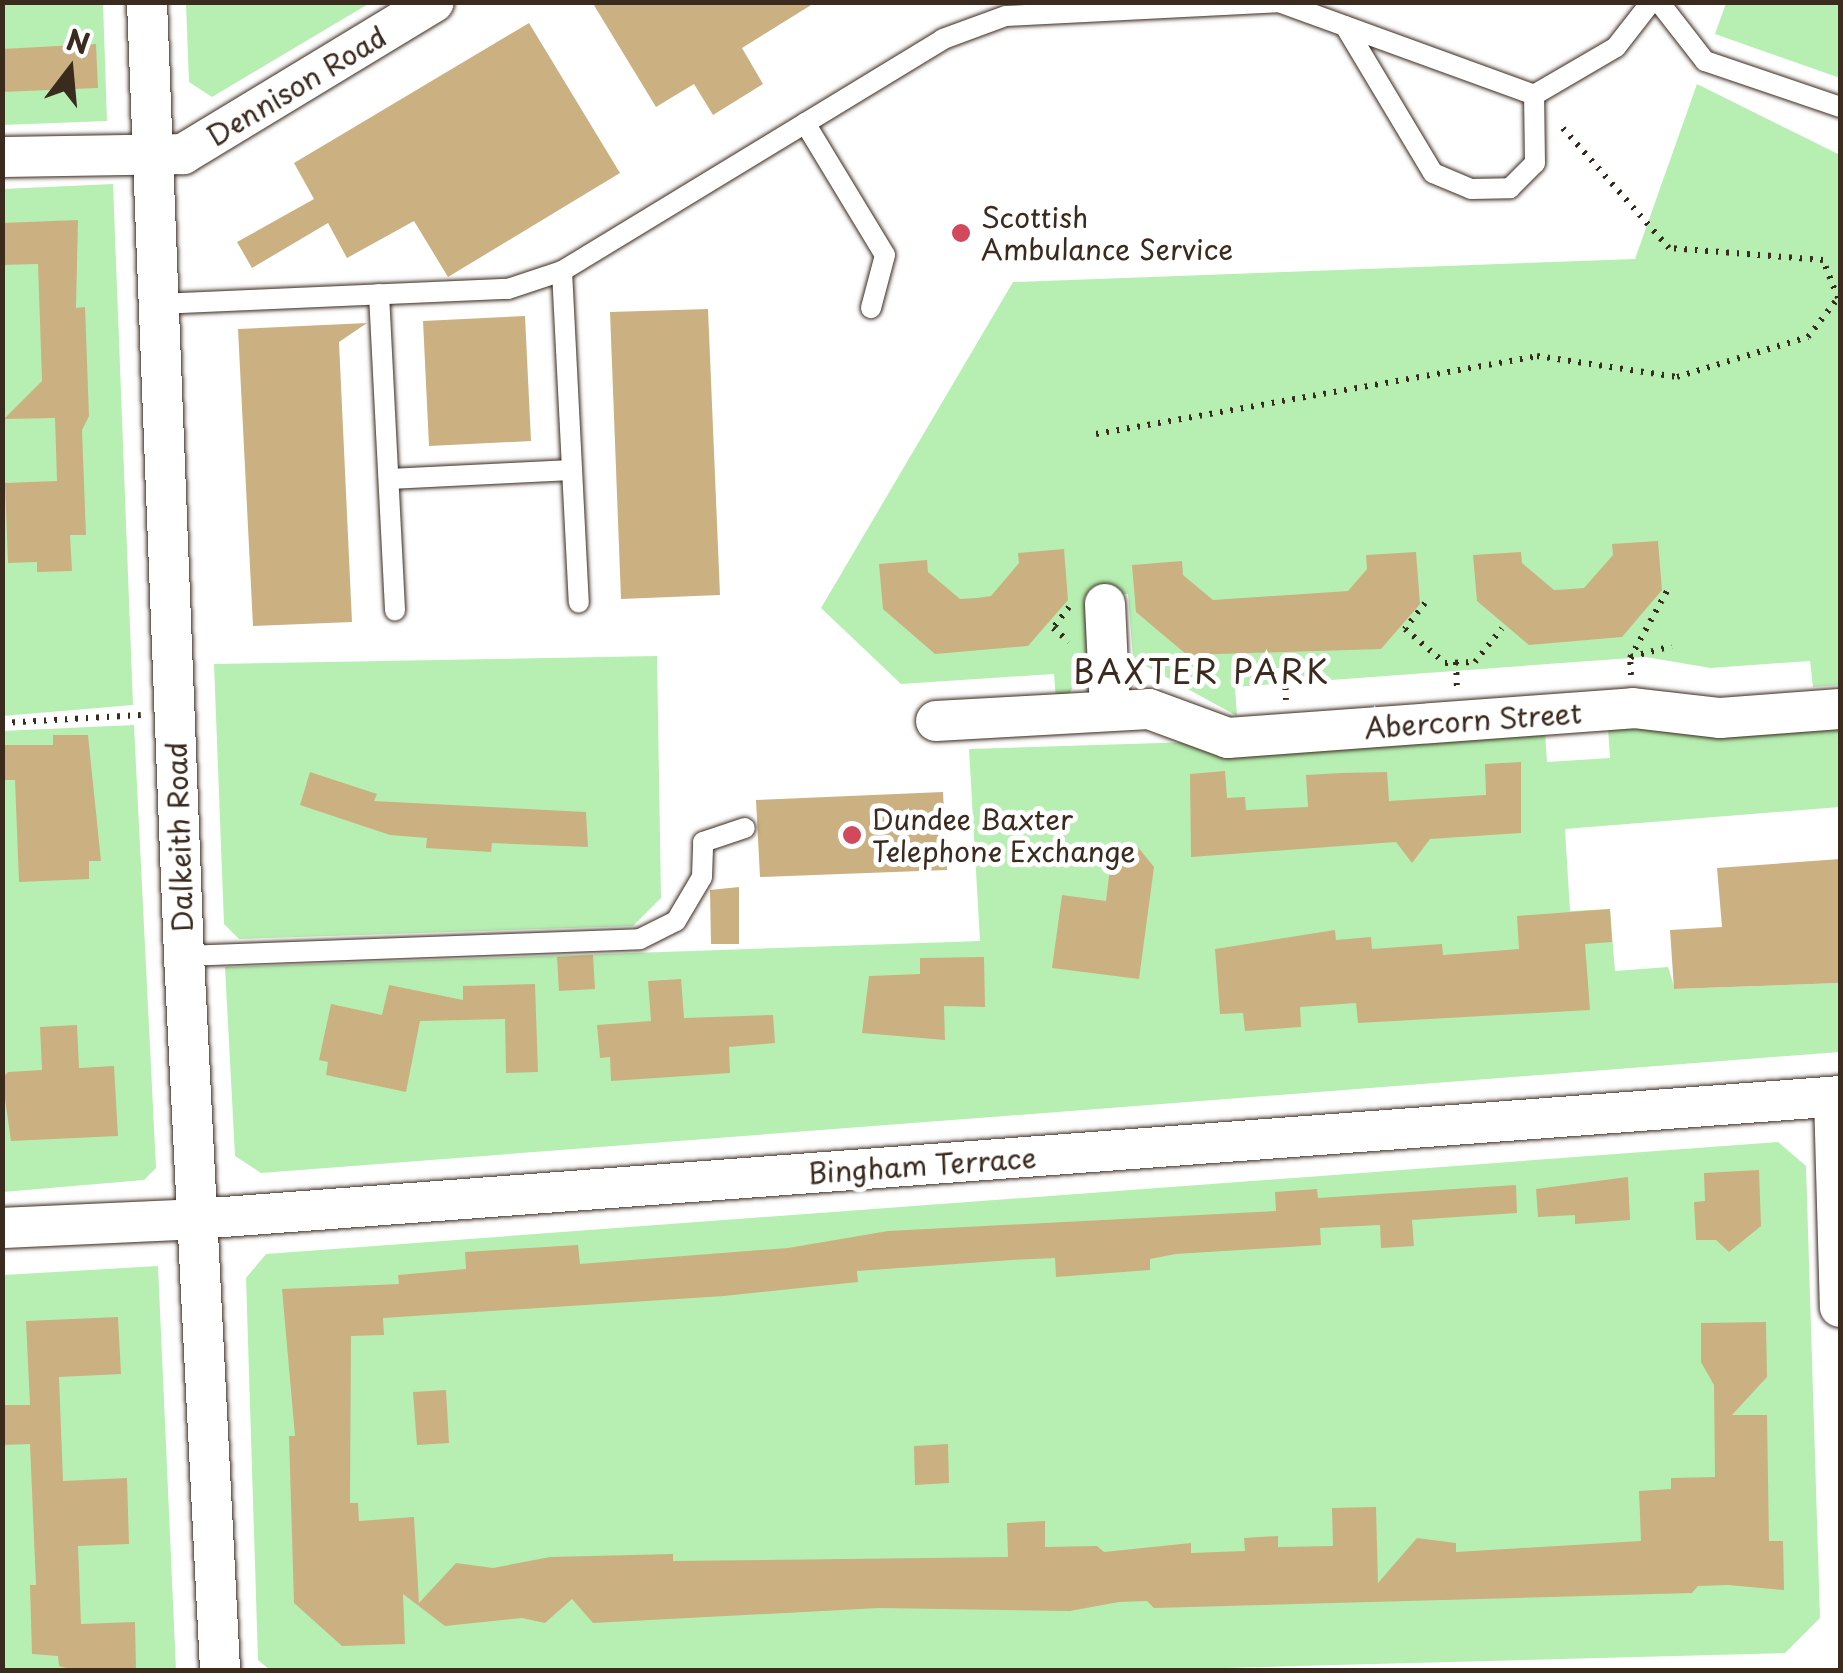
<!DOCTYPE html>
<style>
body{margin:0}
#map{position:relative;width:1843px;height:1673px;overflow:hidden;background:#fff;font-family:"Playpen Sans",sans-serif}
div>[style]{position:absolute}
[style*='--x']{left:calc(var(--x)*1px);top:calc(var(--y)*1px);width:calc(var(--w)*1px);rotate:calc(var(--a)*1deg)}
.green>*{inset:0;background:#b7efb2}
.building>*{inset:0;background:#cbb181}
.path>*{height:6px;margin-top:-3px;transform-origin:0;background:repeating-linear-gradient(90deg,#3b2a1e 0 2.5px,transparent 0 10.5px)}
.roads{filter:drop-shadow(0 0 2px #3b2a1e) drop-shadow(0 0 2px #3b2a1e)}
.lane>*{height:20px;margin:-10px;padding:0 10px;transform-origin:10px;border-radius:10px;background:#fff}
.street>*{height:40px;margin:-20px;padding:0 20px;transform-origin:20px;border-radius:20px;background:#fff}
.dots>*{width:28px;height:28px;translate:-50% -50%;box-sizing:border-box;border:5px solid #fff;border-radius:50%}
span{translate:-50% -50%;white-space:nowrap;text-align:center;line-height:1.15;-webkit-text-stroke:10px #fff;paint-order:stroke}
.street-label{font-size:28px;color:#3b2a1e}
.poi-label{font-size:28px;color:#3b2a1e}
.left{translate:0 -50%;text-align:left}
.quarter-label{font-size:32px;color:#3b2a1e;letter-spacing:2.5px}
.frame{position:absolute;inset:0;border:5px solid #3b2a1e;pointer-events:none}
.north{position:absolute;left:20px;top:20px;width:100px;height:100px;-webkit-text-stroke:8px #fff;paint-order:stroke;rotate:16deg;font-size:28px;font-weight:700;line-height:40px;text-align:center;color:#3b2a1e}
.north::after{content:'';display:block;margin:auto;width:35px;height:45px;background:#3b2a1e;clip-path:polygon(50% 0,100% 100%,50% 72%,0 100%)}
</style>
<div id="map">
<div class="green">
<i style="clip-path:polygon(2px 3px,103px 3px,107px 121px,3px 125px)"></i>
<i style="clip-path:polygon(186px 3px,186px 2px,370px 3px,212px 97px,189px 82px)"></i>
<i style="clip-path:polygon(1726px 3px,1840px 3px,1840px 78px,1715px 34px)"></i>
<i style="clip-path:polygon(1697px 84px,1840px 155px,1840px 685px,1813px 687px,1810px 661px,1711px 668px,1645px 657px,1235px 687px,1237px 716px,1133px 659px,1128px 594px,1085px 596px,1087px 657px,1070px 693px,1056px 700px,1054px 674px,901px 684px,821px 608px,1013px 282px,1635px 259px)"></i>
<i style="clip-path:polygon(113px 184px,133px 705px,3px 716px,2px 189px)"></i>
<i style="clip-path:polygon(657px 656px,661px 898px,633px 926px,239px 939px,224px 924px,214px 664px)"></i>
<i style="clip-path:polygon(1840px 724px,1840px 807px,1565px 829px,1570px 911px,1610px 909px,1615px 971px,1668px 967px,1675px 989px,1840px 983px,1840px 1052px,261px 1173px,235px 1156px,225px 967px,980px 941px,969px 749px,1545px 731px,1547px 762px,1610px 758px,1608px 728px)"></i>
<i style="clip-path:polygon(134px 725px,156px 1168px,144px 1180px,3px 1192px,2px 731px)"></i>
<i style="clip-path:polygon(1778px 1142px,1806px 1166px,1820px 1618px,1785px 1653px,1147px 1670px,270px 1670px,258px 1660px,246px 1278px,266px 1254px)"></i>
<i style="clip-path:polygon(158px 1266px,176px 1670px,3px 1670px,3px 1275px)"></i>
</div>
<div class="building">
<i style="clip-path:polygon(592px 2px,816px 2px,742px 48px,763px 84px,713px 115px,694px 84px,656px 107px)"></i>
<i style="clip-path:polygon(529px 23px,620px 173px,448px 277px,414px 221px,347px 258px,328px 223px,252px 268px,237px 242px,314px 199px,294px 163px)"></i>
<i style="clip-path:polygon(96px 44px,98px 88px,2px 92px,2px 49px)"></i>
<i style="clip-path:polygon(78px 220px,76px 308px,85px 307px,89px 416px,82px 430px,86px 535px,70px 535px,72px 571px,37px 572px,37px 562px,8px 563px,5px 483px,57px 481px,55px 418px,4px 419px,42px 381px,38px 264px,2px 265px,2px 223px)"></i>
<i style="clip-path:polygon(708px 309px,720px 595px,621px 599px,610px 312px)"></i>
<i style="clip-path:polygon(525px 316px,531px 441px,429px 446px,423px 321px)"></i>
<i style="clip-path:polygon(367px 323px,339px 342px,352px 622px,253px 626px,238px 329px)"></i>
<i style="clip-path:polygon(1658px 541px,1662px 590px,1622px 637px,1529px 645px,1477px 601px,1473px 555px,1521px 552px,1522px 563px,1554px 590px,1571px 589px,1584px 588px,1613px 555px,1612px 544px)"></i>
<i style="clip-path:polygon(1064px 549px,1068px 600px,1028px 646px,935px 654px,883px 609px,879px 564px,927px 560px,928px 572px,960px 599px,977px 598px,991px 596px,1019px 563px,1018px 553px)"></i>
<i style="clip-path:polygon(1416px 552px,1420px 604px,1381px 649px,1187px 655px,1136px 612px,1132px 565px,1182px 561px,1183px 575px,1213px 600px,1348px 591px,1367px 569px,1366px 555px)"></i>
<i style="clip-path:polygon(53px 735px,88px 735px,101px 861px,89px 861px,89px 879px,19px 882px,15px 780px,2px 780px,2px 745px,53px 745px)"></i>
<i style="clip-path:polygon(1521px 762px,1521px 833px,1430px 839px,1412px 863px,1396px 842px,1191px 857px,1190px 774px,1225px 771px,1227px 798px,1245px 797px,1246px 810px,1308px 807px,1306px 775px,1341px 773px,1387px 772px,1389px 801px,1486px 795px,1485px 764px)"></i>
<i style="clip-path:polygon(310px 772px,377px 794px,374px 801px,586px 812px,588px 847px,492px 843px,491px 852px,426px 848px,427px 838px,390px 835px,300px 805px)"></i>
<i style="clip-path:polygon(943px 792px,947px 870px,760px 877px,756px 800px)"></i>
<i style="clip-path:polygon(1113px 843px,1137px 846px,1154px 867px,1139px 979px,1052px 968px,1062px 895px,1106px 901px)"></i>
<i style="clip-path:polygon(1840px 859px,1840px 983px,1674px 989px,1670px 930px,1722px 927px,1717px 868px)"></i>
<i style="clip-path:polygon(739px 887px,739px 944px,711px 944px,710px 890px)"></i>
<i style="clip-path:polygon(1610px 909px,1612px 942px,1585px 944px,1590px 1010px,1358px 1023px,1356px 1003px,1300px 1007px,1301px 1027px,1245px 1031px,1243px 1013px,1220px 1014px,1215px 949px,1335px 930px,1336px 940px,1371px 937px,1372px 949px,1442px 944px,1443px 955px,1519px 949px,1517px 916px)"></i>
<i style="clip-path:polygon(593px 955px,595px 989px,559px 991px,557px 957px)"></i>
<i style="clip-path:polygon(984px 957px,985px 1007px,944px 1006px,945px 1040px,862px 1033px,869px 976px,920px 974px,920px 958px)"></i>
<i style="clip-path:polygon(681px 979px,684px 1018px,773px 1015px,775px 1043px,729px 1047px,730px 1073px,611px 1081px,610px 1057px,600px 1058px,597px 1025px,651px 1021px,648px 981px)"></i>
<i style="clip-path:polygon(535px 984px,538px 1072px,506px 1073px,505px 1019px,420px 1021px,406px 1092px,326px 1075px,328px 1062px,319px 1060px,331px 1004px,382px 1015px,389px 985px,463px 1000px,463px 986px)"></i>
<i style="clip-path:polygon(77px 1025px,79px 1068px,114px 1066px,118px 1136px,11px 1141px,2px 1078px,8px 1072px,42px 1070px,40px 1027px)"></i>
<i style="clip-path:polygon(1759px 1170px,1761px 1226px,1729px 1252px,1716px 1240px,1696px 1240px,1694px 1202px,1705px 1201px,1704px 1173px)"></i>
<i style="clip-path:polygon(1628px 1177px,1630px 1220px,1575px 1224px,1575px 1215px,1538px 1217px,1536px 1189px)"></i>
<i style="clip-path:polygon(1516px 1185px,1517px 1213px,1412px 1220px,1414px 1246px,1381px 1248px,1380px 1225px,1320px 1228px,1321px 1245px,1176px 1254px,1150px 1259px,1150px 1270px,1056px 1277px,1055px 1258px,1012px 1260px,857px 1271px,858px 1282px,724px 1296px,383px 1318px,384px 1335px,351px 1336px,350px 1503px,358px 1503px,359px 1521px,414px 1517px,419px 1603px,456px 1563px,493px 1568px,550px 1557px,673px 1554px,673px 1561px,1008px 1557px,1007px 1523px,1045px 1521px,1045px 1547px,1097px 1546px,1104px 1552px,1191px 1543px,1191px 1553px,1245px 1551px,1244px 1538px,1278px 1536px,1278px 1547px,1333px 1546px,1332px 1508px,1376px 1507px,1378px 1583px,1417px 1538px,1456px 1543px,1456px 1552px,1641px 1541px,1639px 1491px,1671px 1489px,1671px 1478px,1715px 1477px,1714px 1385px,1701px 1362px,1701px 1323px,1766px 1322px,1767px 1377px,1732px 1415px,1767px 1415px,1769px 1541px,1783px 1541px,1784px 1590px,1728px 1585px,1698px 1586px,1692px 1593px,1154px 1608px,1147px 1601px,1119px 1602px,1070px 1611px,879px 1608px,593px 1623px,572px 1599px,545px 1623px,522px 1618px,445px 1626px,403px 1594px,405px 1644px,342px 1646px,294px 1603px,289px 1436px,295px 1436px,282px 1289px,399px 1284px,398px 1275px,466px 1269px,465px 1252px,578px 1245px,580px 1264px,788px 1248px,888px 1231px,1276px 1211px,1275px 1192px,1317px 1189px,1318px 1198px)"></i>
<i style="clip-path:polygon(118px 1317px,121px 1374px,59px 1377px,63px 1481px,127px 1478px,129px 1544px,78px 1546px,81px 1624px,135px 1622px,136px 1670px,73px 1670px,59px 1666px,58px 1656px,32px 1654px,30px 1585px,36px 1585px,30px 1444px,2px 1445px,2px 1405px,30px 1405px,26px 1321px)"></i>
<i style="clip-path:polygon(446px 1390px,449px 1443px,417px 1445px,413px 1392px)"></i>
<i style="clip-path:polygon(948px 1444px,949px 1483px,915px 1485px,914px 1446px)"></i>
</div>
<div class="path">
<i style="--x:1096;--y:434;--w:448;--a:-10"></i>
<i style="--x:1537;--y:356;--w:142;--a:8.5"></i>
<i style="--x:1677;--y:377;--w:137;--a:-17"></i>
<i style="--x:1808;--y:337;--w:49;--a:-52.4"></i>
<i style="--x:1838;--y:298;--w:41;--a:-111.5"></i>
<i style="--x:1823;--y:260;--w:154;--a:-175.5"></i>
<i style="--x:1669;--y:248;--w:162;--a:-131.5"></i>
<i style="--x:1425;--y:603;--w:33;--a:128"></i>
<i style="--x:1405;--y:629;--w:52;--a:40.4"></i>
<i style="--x:1445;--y:663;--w:30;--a:-2"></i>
<i style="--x:1475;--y:662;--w:43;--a:-51.5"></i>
<i style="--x:1069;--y:607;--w:26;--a:127"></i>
<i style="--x:1053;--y:628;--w:21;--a:41"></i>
<i style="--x:1284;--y:656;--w:44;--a:87.4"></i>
<i style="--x:1631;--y:657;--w:42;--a:-15"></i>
<i style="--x:1456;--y:662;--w:24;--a:88"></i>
<i style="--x:1631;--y:675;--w:17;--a:-93"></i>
<i style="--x:1630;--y:658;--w:77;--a:-61.1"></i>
<i style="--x:2;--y:723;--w:139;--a:-3.3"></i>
</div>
<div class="roads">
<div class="lane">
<i style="--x:1279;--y:2;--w:271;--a:20"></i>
<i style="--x:1534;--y:95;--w:95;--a:-30.3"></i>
<i style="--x:1616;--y:47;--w:57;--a:-52.1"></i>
<i style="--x:1659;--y:2;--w:75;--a:52.1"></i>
<i style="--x:1705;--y:61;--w:143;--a:18.8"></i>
<i style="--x:1345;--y:26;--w:171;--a:59.1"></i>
<i style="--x:1433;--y:173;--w:41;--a:22.8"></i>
<i style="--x:1471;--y:189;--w:39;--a:-1"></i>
<i style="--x:1510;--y:188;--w:35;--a:-45"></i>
<i style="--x:1535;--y:163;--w:68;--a:-90.8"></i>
<i style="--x:805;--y:123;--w:154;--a:58.8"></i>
<i style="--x:885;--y:255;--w:55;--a:104.8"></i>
<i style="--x:562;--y:271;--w:332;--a:87.1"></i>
<i style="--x:379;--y:294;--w:317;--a:87.1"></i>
<i style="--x:158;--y:304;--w:350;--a:-2.5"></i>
<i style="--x:508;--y:289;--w:57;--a:-18.4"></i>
<i style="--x:562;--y:271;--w:446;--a:-31.3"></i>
<i style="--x:943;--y:39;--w:67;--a:-20.1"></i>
<i style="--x:1006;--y:16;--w:272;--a:-2.9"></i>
<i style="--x:389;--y:479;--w:183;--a:-2.8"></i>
<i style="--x:184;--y:956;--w:456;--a:-2.1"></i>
<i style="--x:640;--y:939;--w:40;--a:-26.6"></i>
<i style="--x:676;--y:921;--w:51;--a:-59.4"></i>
<i style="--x:702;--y:877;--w:35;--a:-88"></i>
<i style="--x:703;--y:842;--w:44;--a:-18.4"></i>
</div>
<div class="street">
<i style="--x:147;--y:2;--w:955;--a:87.78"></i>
<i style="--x:184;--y:956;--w:715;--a:87.11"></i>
<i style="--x:2;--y:157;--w:181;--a:-0.9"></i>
<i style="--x:183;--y:154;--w:293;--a:-31.2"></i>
<i style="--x:1105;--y:604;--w:106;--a:87.3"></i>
<i style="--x:936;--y:721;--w:213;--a:-3.2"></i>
<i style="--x:1149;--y:709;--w:84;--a:20.2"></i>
<i style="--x:1228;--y:738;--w:406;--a:-4.2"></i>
<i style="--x:1633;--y:708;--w:88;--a:6.6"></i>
<i style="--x:1720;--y:718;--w:120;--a:-4.3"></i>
<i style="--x:1834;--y:1097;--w:210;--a:88.4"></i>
<i style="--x:2;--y:1228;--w:195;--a:-2.6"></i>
<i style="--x:197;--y:1219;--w:1648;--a:-4.28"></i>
</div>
</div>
<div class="dots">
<i style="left:961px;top:233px;background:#d1495b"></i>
<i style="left:852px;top:835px;background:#d1495b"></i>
</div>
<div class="street-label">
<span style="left:296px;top:86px;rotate:-31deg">Dennison Road</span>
<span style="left:1473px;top:720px;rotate:-4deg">Abercorn Street</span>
<span style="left:179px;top:837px;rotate:-92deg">Dalkeith Road</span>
<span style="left:922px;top:1165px;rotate:-4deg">Bingham Terrace</span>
</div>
<div class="poi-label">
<span class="left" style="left:981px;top:233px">Scottish<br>Ambulance Service</span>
<span class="left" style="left:872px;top:835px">Dundee Baxter<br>Telephone Exchange</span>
</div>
<div class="quarter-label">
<span style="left:1202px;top:671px">BAXTER PARK</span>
</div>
<div class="frame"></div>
<div class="north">N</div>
</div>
